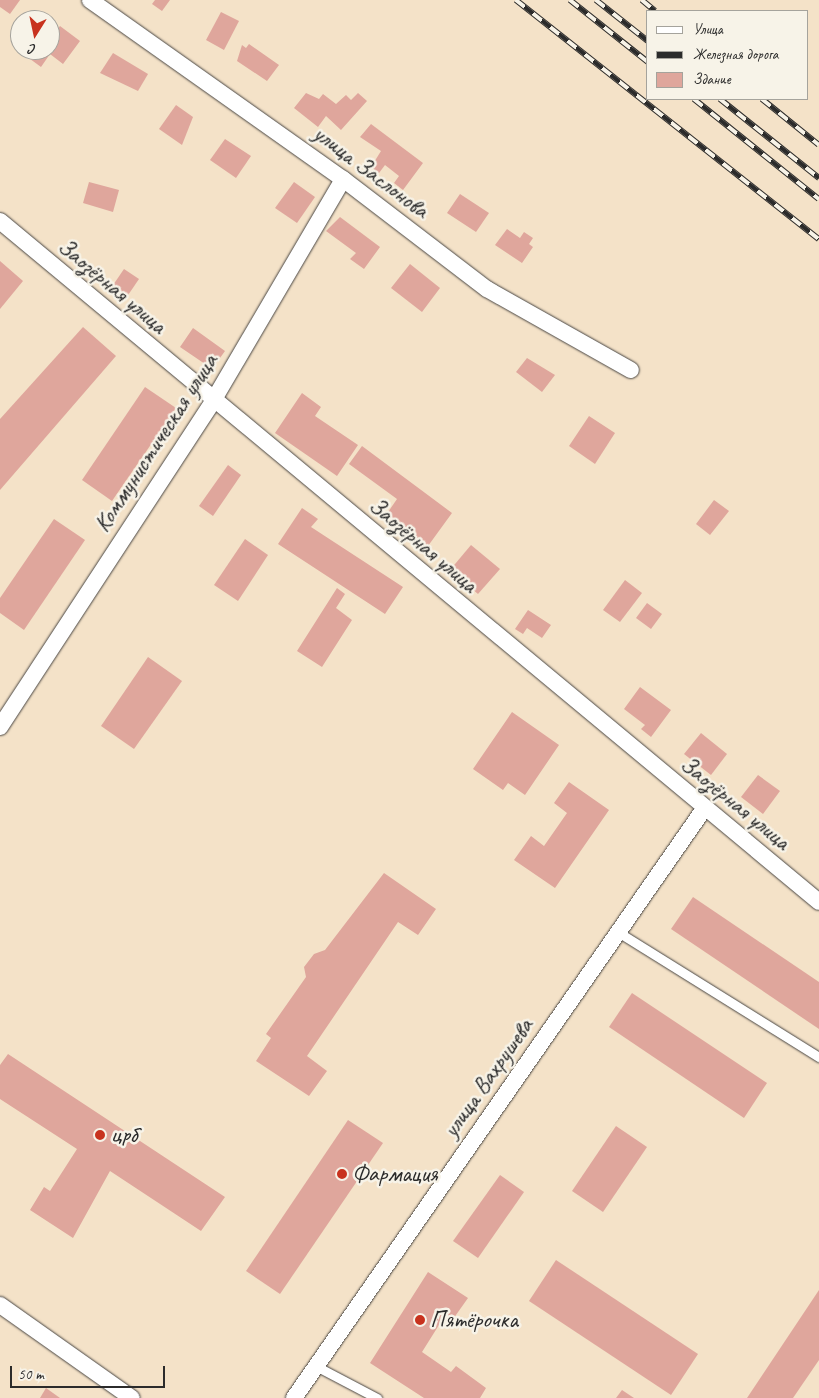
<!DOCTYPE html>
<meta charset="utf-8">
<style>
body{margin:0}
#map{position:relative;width:819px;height:1398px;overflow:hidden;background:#f4e2c8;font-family:Caveat,sans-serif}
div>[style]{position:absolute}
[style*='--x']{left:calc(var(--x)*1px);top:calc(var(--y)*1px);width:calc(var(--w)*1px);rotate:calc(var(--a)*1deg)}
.building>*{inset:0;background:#dfa69c}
.roads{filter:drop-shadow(0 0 1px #494643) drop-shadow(0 0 1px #494643)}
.service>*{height:9px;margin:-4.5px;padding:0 4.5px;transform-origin:4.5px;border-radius:4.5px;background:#fff}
.minor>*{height:16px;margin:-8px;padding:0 8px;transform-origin:8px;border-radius:8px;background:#fff}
.rail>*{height:5.5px;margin-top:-2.75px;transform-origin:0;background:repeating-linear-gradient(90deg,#f7f3e8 0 11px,#2b2b2b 0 22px);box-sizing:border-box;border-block:1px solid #2b2b2b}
.dots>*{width:14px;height:14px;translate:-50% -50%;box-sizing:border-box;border:2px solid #f7f3e8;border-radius:50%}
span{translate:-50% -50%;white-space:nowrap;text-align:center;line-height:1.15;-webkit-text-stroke:5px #f7f3e8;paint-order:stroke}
.street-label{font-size:24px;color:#2b2b2b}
.poi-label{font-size:24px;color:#2b2b2b}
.left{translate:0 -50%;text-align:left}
.legend{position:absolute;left:646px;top:10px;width:162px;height:90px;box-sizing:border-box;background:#f7f3e8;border:1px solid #a5a39c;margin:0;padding:6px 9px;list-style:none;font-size:15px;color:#2b2b2b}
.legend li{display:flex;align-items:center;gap:10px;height:25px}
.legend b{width:25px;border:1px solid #a5a39c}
.north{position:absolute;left:10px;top:10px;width:50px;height:50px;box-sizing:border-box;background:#f7f3e8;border:1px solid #a5a39c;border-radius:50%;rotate:190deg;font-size:14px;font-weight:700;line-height:20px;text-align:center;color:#2b2b2b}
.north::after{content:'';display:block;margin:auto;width:18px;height:22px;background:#c8321e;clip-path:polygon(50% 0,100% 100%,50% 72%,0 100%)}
.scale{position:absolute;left:10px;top:1366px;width:155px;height:22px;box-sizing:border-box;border:2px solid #2b2b2b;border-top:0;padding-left:6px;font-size:15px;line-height:18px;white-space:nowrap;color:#2b2b2b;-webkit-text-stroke:4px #f7f3e8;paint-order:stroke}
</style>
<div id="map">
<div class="building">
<i style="clip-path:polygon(0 0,20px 0,10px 14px,0 7px)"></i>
<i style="clip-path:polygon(155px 0,170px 0,162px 11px,152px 4px)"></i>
<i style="clip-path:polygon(221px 12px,239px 21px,224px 50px,206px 40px)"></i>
<i style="clip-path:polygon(60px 26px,80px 41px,63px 64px,50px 54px,41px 67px,26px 56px,31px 50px,50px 50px,50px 38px)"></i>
<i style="clip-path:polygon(249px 44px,279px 65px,267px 81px,237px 61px,242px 45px,246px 48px)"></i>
<i style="clip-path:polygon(113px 53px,148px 74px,138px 91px,100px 73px)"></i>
<i style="clip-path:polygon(306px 93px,319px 99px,323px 94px,336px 104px,346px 95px,351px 100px,358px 93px,367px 101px,341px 130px,326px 116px,318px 127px,294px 108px)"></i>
<i style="clip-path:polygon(176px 105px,193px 117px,182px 145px,159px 129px)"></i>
<i style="clip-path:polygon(371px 124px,423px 163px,403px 190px,394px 183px,399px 176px,385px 165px,379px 173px,371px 167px,381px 151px,360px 137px)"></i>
<i style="clip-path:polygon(225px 139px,251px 156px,236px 178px,210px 160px)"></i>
<i style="clip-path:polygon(89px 182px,119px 190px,113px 212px,83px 203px)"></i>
<i style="clip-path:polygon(294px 182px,315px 197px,297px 223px,275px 208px)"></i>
<i style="clip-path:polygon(460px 194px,489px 213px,476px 232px,447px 213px)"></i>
<i style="clip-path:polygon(340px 217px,380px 247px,364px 269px,350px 259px,356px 253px,326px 231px)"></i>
<i style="clip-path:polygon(507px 229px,520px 238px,524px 232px,533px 238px,529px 244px,533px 247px,522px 263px,495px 245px)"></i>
<i style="clip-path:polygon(0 261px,23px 281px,0 309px)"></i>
<i style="clip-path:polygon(410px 264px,440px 288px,422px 312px,391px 288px)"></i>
<i style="clip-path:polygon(124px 269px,139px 279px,124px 301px,109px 291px)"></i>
<i style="clip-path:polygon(83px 327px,116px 356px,0 490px,0 419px)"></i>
<i style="clip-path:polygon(193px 328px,225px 351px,215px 365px,208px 360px,205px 364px,180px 347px)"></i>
<i style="clip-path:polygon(527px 358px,555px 375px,542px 392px,516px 372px)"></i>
<i style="clip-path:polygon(145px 387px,176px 408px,112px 501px,82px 480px)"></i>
<i style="clip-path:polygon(302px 393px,321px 407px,315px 416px,358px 445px,337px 476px,275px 433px)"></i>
<i style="clip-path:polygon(589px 416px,615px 433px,595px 464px,569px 446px)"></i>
<i style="clip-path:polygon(362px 446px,452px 513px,428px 546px,386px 515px,397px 499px,349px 464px)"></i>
<i style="clip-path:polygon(228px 465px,241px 475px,213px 516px,199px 506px)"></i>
<i style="clip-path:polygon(714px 500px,729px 511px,710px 535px,696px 524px)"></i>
<i style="clip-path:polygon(302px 508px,318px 519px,311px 527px,403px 587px,385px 614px,278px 544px)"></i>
<i style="clip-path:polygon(54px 519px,85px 540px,24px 630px,0 613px,0 598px)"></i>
<i style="clip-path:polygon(245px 539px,268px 555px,238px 601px,214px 585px)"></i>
<i style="clip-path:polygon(471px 545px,500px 569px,478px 594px,450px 570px)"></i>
<i style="clip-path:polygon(625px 580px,642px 593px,620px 622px,603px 610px)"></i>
<i style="clip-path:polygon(337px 588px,345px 594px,336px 608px,352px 620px,322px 667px,297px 651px)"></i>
<i style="clip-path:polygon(647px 603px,662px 614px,651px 629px,636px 618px)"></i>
<i style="clip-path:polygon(528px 610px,551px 625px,542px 638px,527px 628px,523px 634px,515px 629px)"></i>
<i style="clip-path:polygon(148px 657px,182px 681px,134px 749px,101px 726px)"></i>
<i style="clip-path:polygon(640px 687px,671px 710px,651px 737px,641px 729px,645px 725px,624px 709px)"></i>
<i style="clip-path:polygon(512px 712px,559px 745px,525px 795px,508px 783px,503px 790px,473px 769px)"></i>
<i style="clip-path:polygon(701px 733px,727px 754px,711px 775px,684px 754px)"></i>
<i style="clip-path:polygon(758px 775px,780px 791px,763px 814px,741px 797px)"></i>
<i style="clip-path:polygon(569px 782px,609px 810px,555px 888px,514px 860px,531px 836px,544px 846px,567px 813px,554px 803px)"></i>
<i style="clip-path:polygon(384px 873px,436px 909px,418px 935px,398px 922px,307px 1056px,327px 1071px,309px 1096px,256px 1061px,271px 1038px,266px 1034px,306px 977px,304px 967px,314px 954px,325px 950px)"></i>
<i style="clip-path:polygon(693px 897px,819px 982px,819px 1029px,671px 929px)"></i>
<i style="clip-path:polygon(632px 993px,767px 1083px,744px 1118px,609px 1027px)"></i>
<i style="clip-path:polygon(8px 1054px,225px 1197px,201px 1231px,110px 1171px,73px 1238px,30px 1210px,44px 1187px,50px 1191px,77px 1149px,0 1099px,0 1065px)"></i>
<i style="clip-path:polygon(348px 1120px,383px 1143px,280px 1294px,246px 1271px)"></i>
<i style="clip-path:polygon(616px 1126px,647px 1147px,603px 1212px,572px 1191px)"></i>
<i style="clip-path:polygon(500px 1175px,524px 1192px,478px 1258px,453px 1241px)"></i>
<i style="clip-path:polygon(556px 1260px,698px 1354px,671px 1395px,529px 1301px)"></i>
<i style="clip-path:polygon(428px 1272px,468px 1298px,451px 1322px,444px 1317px,422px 1352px,451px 1372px,456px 1366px,486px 1388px,480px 1398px,424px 1398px,370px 1363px)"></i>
<i style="clip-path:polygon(819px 1290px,819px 1360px,793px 1398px,747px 1398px)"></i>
<i style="clip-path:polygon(46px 1388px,60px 1398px,40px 1398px)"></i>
<i style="clip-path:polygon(622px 1390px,634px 1398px,616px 1398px)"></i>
</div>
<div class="roads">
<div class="service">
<i style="--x:618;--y:932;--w:237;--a:31.9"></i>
<i style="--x:316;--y:1366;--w:69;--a:27.7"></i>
</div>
<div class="minor">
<i style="--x:90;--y:0;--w:310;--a:35.3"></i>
<i style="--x:343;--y:179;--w:181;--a:37.4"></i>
<i style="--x:487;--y:289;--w:165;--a:29.4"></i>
<i style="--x:0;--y:221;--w:1065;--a:39.74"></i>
<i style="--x:0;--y:727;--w:389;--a:-56.8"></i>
<i style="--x:213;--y:401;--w:257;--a:-59.6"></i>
<i style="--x:0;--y:1305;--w:161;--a:35.2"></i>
<i style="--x:294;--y:1398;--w:718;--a:-55.16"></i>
</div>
</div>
<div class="rail">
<i style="--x:516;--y:0;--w:386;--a:38.3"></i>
<i style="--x:570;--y:0;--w:100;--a:38.5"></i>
<i style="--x:596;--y:0;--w:66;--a:38.3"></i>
<i style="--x:642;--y:0;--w:17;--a:40"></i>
<i style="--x:694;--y:99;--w:160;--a:38.7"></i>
<i style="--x:720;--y:99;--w:127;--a:38.6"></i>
<i style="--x:762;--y:99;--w:73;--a:38.9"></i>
</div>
<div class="dots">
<i style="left:100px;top:1135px;background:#c8321e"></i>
<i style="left:342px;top:1174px;background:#c8321e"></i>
<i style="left:420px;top:1320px;background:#c8321e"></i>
</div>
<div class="street-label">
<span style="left:371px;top:172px;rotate:37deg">улица Заслонова</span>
<span style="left:112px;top:286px;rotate:40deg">Заозёрная улица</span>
<span style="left:156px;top:443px;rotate:-57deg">Коммунистическая улица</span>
<span style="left:423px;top:545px;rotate:40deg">Заозёрная улица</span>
<span style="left:735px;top:803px;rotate:39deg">Заозёрная улица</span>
<span style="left:488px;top:1078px;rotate:-55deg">улица Вахрушева</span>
</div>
<div class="poi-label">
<span class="left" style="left:111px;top:1135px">црб</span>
<span class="left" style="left:352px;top:1174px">Фармация</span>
<span class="left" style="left:430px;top:1320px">Пятёрочка</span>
</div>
<ul class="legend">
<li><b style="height:6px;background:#fff"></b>Улица</li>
<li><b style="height:6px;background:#2b2b2b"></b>Железная дорога</li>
<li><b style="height:14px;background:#dfa69c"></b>Здание</li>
</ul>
<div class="north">С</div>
<div class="scale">50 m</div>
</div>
